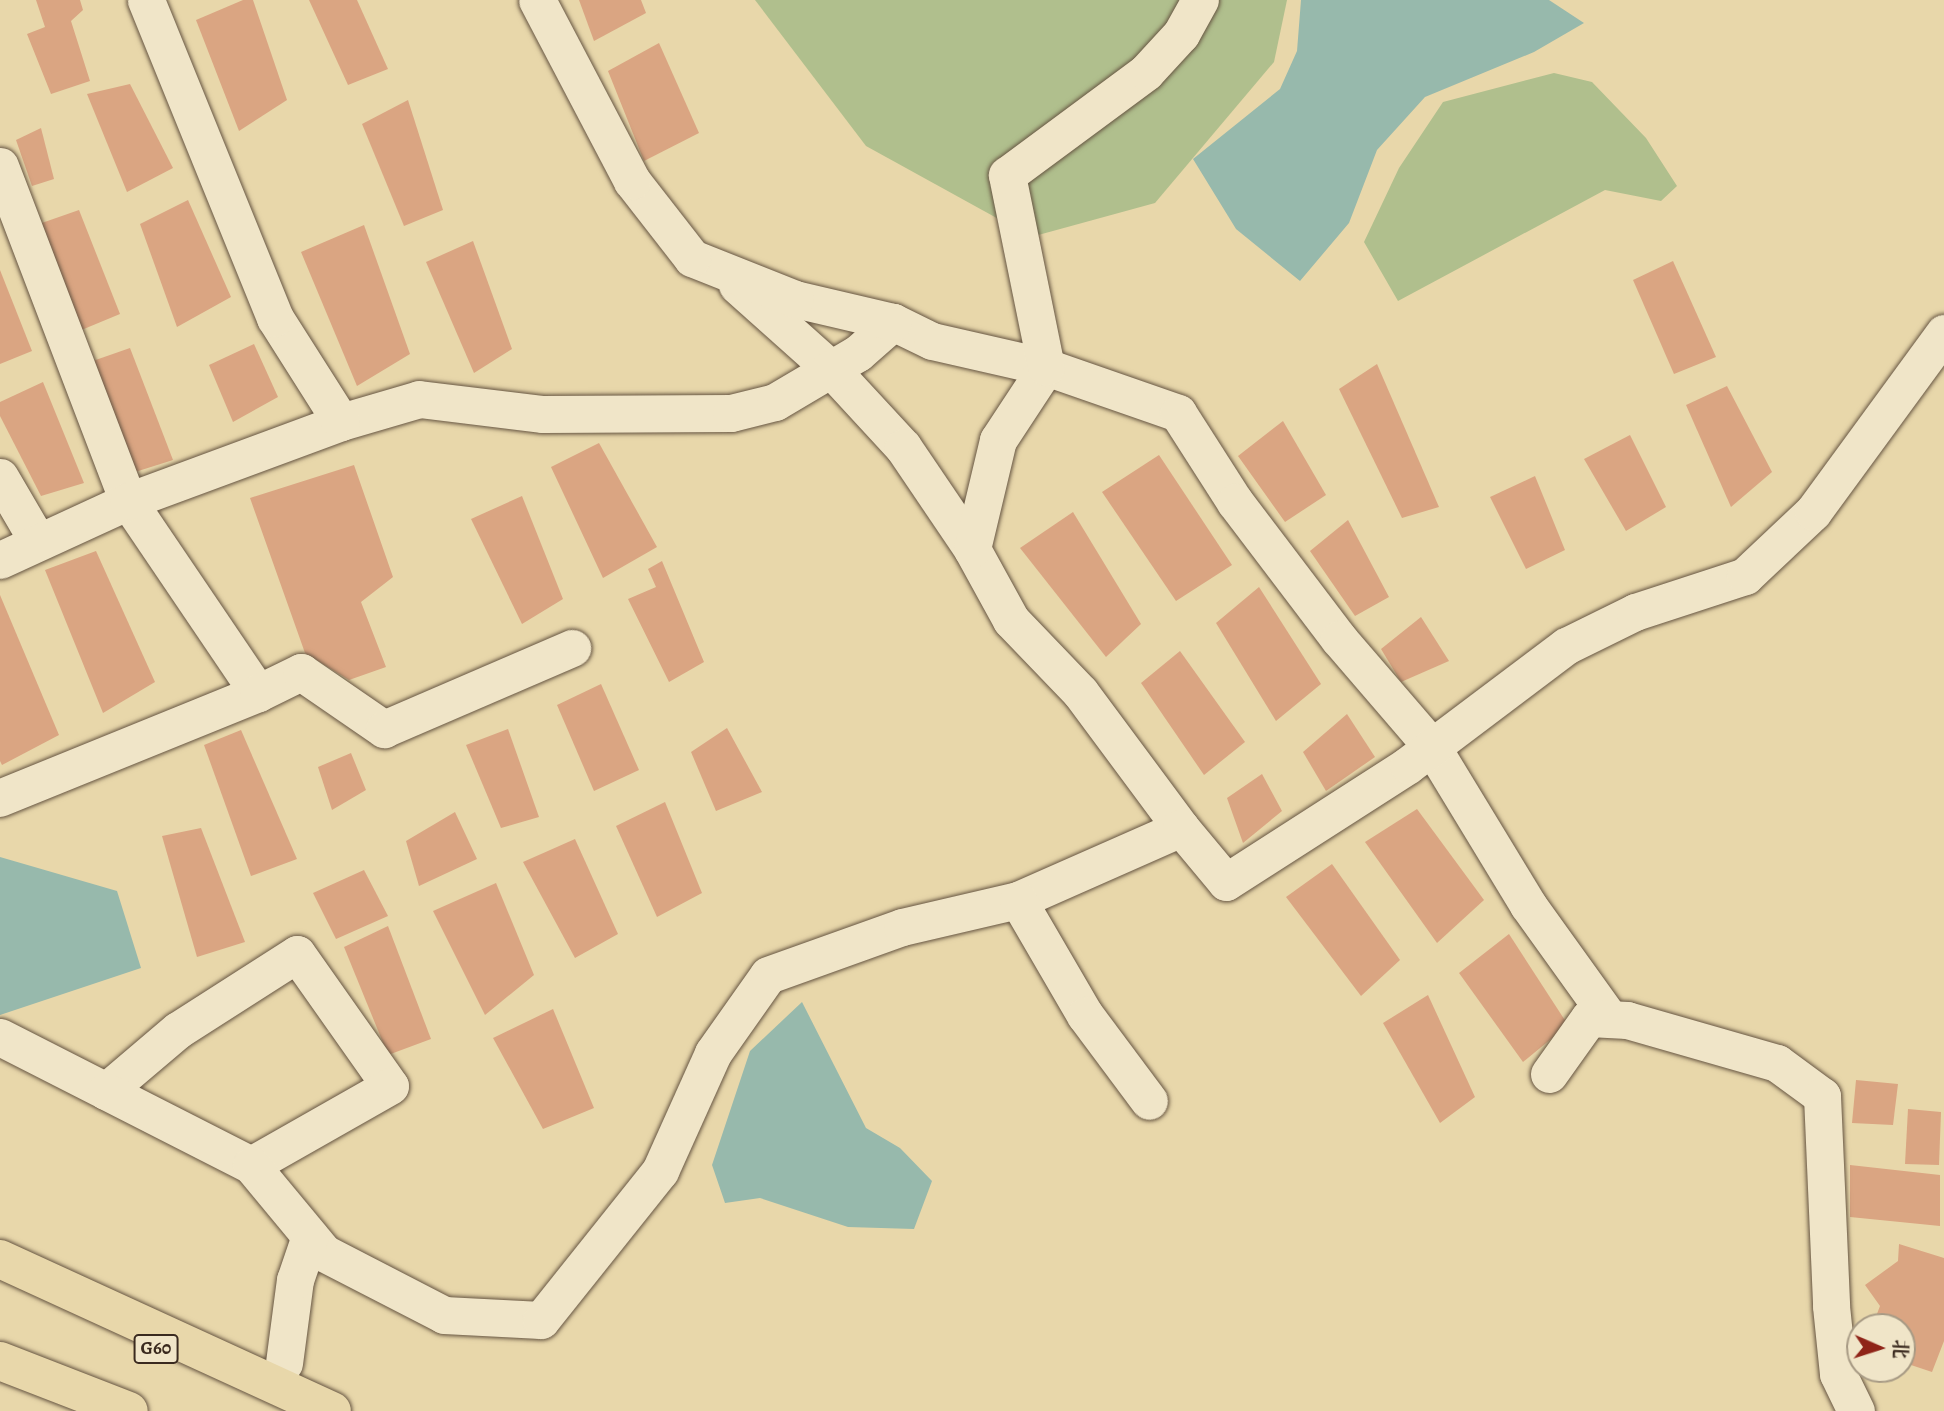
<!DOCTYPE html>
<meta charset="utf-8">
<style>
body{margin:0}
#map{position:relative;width:1944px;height:1411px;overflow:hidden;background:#e8d7aa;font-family:Alegreya,"Noto Serif SC",serif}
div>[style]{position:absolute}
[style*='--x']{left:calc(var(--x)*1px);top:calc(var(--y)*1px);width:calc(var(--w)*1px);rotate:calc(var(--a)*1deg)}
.green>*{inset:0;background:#b0bf8d}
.water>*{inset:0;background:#97b9ac}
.building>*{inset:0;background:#daa582}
.roads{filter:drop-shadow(0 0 2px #665542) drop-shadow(0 0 2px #665542)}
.street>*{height:37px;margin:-18.5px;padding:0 18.5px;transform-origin:18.5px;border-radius:18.5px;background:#f0e5c8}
.highway>*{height:38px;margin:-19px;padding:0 19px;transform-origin:19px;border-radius:19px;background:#e8d7aa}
span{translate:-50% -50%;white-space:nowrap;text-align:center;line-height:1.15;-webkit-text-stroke:6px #f0e5c8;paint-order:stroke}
.shield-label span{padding:2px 5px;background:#f0e5c8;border:2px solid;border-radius:5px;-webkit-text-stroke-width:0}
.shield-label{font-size:19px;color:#3a2a1f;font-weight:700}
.north{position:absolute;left:1846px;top:1313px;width:70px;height:70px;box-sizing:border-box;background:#f0e5c8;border:2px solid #a79a84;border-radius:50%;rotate:93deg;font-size:19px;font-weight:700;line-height:28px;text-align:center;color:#3a2a1f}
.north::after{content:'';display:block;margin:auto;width:24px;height:32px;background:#8f2418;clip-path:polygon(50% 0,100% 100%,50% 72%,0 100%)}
</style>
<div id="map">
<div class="green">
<i style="clip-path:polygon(755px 0,1287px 0,1274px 62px,1155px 203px,1031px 237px,866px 146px)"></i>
<i style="clip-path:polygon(1554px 73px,1592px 82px,1646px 138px,1677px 186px,1661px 201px,1605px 190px,1398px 301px,1364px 242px,1399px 168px,1443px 102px)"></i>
</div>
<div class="water">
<i style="clip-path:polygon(1301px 0,1549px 0,1584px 23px,1534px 52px,1425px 97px,1377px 150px,1349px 223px,1300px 281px,1236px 229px,1193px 159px,1280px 89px,1297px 51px)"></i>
<i style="clip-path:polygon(0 857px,117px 891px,141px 968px,0 1015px)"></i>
<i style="clip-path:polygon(802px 1002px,866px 1128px,900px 1148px,932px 1181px,914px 1229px,848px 1227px,760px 1198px,725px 1203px,712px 1165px,750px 1051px)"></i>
</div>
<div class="building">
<i style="clip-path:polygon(36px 0,80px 0,83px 10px,71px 21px,90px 81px,51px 94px,27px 34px,45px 27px)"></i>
<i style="clip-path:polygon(243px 0,253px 0,287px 100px,239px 131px,196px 20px)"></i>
<i style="clip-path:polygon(309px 0,357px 0,388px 69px,348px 85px)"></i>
<i style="clip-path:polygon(579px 0,641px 0,646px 13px,594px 41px)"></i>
<i style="clip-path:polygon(659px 43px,699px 133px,644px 161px,608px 71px)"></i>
<i style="clip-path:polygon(130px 84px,173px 168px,127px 192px,87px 94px)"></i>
<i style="clip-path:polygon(408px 100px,443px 210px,404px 226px,362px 124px)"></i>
<i style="clip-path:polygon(41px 128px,54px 179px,32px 186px,16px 140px)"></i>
<i style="clip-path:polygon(188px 200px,231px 297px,177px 327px,140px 224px)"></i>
<i style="clip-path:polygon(79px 210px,120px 314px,79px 331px,36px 225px)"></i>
<i style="clip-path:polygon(364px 225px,410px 354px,357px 386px,301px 252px)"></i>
<i style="clip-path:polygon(473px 241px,512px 349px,474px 373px,426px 262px)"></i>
<i style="clip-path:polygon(1673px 261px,1716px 357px,1674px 374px,1633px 280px)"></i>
<i style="clip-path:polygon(0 270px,32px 351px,0 364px)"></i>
<i style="clip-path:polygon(254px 344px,278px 397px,233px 422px,209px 365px)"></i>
<i style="clip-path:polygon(130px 348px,173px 460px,132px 473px,87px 363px)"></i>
<i style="clip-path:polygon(1377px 364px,1439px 507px,1402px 518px,1339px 389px)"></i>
<i style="clip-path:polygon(43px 382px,84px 483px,41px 496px,0 416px,0 402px)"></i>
<i style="clip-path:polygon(1727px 386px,1772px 472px,1731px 507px,1686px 405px)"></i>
<i style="clip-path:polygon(1283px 421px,1326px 495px,1285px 522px,1238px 456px)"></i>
<i style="clip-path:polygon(1630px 435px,1666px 507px,1626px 531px,1584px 459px)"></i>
<i style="clip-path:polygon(599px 443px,657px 547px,603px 578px,551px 467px)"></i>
<i style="clip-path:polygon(1159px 455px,1232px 565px,1176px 601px,1102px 492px)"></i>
<i style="clip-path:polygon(354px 465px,393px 577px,361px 602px,386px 667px,349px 680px,305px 653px,250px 498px)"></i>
<i style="clip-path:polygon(1535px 476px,1565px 550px,1526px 569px,1490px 497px)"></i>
<i style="clip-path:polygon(522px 496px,563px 599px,522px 624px,471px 519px)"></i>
<i style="clip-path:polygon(1073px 512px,1141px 624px,1106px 657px,1020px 548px)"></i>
<i style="clip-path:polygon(1348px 520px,1389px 597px,1355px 616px,1310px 551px)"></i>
<i style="clip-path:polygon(96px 551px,155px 682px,103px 713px,45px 570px)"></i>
<i style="clip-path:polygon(662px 561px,704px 662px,669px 682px,628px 599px,656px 587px,648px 569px)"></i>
<i style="clip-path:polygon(1259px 587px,1321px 684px,1276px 721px,1216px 623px)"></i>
<i style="clip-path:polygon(0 595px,59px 735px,2px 765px,0 761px)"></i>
<i style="clip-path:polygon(1421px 617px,1449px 661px,1401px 682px,1381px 649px)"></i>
<i style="clip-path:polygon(1180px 651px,1245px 742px,1204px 775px,1141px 683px)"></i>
<i style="clip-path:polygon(601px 684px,639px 770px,594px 791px,557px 705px)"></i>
<i style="clip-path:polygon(1347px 714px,1375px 757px,1326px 791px,1303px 752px)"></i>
<i style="clip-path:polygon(727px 728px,762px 792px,716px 811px,691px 752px)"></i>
<i style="clip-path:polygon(508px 729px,539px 817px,501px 828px,466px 745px)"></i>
<i style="clip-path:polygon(241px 730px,297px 859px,251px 876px,204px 745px)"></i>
<i style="clip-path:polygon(351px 753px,366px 790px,332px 810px,318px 767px)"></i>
<i style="clip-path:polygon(1262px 774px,1282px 811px,1243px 843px,1227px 798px)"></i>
<i style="clip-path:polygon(665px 802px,702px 893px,657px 917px,616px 826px)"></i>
<i style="clip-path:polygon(1417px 809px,1484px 900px,1437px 943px,1365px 842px)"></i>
<i style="clip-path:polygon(455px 812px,477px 859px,419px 886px,406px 841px)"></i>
<i style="clip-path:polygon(201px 828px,245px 942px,197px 957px,162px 836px)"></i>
<i style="clip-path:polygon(575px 839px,618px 934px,575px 958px,523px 862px)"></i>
<i style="clip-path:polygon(1332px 864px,1400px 960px,1361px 996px,1286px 897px)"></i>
<i style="clip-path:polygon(364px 870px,388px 916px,336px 939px,313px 893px)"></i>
<i style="clip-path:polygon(496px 883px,534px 975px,485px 1015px,433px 911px)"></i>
<i style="clip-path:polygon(388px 926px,431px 1039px,388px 1055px,344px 947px)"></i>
<i style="clip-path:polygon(1509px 934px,1568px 1025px,1523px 1062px,1459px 973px)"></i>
<i style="clip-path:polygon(1428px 995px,1475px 1097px,1440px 1123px,1383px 1023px)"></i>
<i style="clip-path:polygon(553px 1009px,594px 1108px,543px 1129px,493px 1038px)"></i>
<i style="clip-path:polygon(1856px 1080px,1898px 1084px,1893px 1125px,1852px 1123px)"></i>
<i style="clip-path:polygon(1908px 1109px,1941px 1112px,1939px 1165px,1905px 1164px)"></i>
<i style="clip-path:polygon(1850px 1165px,1940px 1175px,1940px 1226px,1850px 1217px)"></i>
<i style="clip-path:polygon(1899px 1244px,1944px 1258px,1944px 1341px,1932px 1372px,1902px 1362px,1902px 1327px,1872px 1327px,1880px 1306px,1865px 1285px,1898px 1261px)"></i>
</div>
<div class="roads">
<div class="street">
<i style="--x:0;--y:166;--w:359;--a:69.1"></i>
<i style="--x:128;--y:501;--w:232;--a:55.9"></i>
<i style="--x:258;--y:693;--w:279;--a:157.9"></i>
<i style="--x:737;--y:285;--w:126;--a:41.8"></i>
<i style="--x:831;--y:369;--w:106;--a:47.3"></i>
<i style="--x:903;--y:447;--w:123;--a:55.9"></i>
<i style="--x:893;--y:322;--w:43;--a:26"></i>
<i style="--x:932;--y:341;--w:117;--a:12.8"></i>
<i style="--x:1046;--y:367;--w:140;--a:19.2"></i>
<i style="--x:1178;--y:413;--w:106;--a:57.4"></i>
<i style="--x:1235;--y:502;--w:172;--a:52.8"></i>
<i style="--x:1339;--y:639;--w:143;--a:49.3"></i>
<i style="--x:1432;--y:747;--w:185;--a:58.7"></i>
<i style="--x:1528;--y:905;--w:140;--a:54.3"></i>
<i style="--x:341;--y:422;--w:81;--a:-16.4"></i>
<i style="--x:419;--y:399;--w:125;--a:6.9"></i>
<i style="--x:543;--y:414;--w:188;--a:-0.3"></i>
<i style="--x:731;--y:413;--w:45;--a:-14"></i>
<i style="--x:775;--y:402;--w:96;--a:-30.6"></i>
<i style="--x:858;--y:353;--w:47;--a:-41.5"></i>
<i style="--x:893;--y:322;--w:101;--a:-166.8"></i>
<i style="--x:795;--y:299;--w:111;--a:-158.3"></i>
<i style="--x:692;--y:258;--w:98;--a:-127.9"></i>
<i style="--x:632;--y:181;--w:204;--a:-117.7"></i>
<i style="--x:0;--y:477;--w:75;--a:59.7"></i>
<i style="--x:0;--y:560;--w:141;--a:-24.7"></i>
<i style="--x:128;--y:501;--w:227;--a:-20.3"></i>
<i style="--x:341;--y:422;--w:123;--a:-122.4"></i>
<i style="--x:275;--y:318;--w:343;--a:-112.1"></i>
<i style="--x:258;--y:693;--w:48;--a:-26"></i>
<i style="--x:301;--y:672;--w:101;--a:34.5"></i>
<i style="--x:384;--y:729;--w:205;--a:-23.3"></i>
<i style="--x:1181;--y:828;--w:169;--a:-126.6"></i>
<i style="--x:1080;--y:692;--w:100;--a:-133.8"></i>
<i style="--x:1011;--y:620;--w:81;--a:-118.8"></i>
<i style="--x:972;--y:549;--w:112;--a:-76.6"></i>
<i style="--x:998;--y:440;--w:87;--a:-56.7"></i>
<i style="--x:1046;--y:367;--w:196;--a:-101.5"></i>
<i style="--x:1007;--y:175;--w:173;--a:-36.5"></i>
<i style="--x:1146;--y:72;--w:52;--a:-47.4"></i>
<i style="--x:1181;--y:34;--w:39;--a:-61"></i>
<i style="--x:1018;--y:900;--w:178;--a:-23.8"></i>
<i style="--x:1181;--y:828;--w:70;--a:50.2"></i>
<i style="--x:1226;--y:882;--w:216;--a:-32.7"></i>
<i style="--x:1408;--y:765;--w:198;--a:-37"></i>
<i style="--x:1566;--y:646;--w:77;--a:-26.2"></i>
<i style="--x:1635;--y:612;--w:116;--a:-18.1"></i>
<i style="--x:1745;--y:576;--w:93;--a:-43.3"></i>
<i style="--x:1813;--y:512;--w:222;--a:-53.8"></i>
<i style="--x:0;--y:1037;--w:119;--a:27"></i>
<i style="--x:106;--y:1091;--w:94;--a:-40.3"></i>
<i style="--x:178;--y:1030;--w:141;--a:-32.6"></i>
<i style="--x:297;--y:954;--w:161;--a:54.8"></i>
<i style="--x:390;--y:1086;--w:160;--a:150.4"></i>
<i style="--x:251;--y:1165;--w:163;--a:-153"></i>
<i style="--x:1549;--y:1074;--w:69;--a:-54.5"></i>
<i style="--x:1589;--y:1018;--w:38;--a:3"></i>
<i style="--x:1627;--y:1020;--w:156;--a:16"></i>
<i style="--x:1777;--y:1063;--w:56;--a:36.3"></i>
<i style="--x:1822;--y:1096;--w:210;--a:87.5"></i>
<i style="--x:1831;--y:1306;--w:68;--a:84.1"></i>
<i style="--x:1838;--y:1374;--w:41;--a:64.1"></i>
<i style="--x:251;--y:1165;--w:114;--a:50.3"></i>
<i style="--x:324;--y:1253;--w:135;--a:27.3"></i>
<i style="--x:444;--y:1315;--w:97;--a:3"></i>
<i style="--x:541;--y:1320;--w:191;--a:-51.4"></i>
<i style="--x:660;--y:1171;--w:129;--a:-65.8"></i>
<i style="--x:713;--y:1053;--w:95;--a:-54.8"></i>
<i style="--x:768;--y:975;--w:142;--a:-19.7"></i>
<i style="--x:902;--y:927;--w:119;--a:-13.1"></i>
<i style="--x:1018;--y:900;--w:133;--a:59.8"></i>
<i style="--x:1085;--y:1015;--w:107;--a:53.3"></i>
<i style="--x:284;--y:1363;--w:84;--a:-82.5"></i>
<i style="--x:295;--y:1280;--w:46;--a:-71.2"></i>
</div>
<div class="highway">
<i style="--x:0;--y:1259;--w:365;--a:24.6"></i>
<i style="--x:0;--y:1361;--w:138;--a:21.2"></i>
</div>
</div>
<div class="shield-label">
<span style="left:156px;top:1349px">G60</span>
</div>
<div class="north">北</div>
</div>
